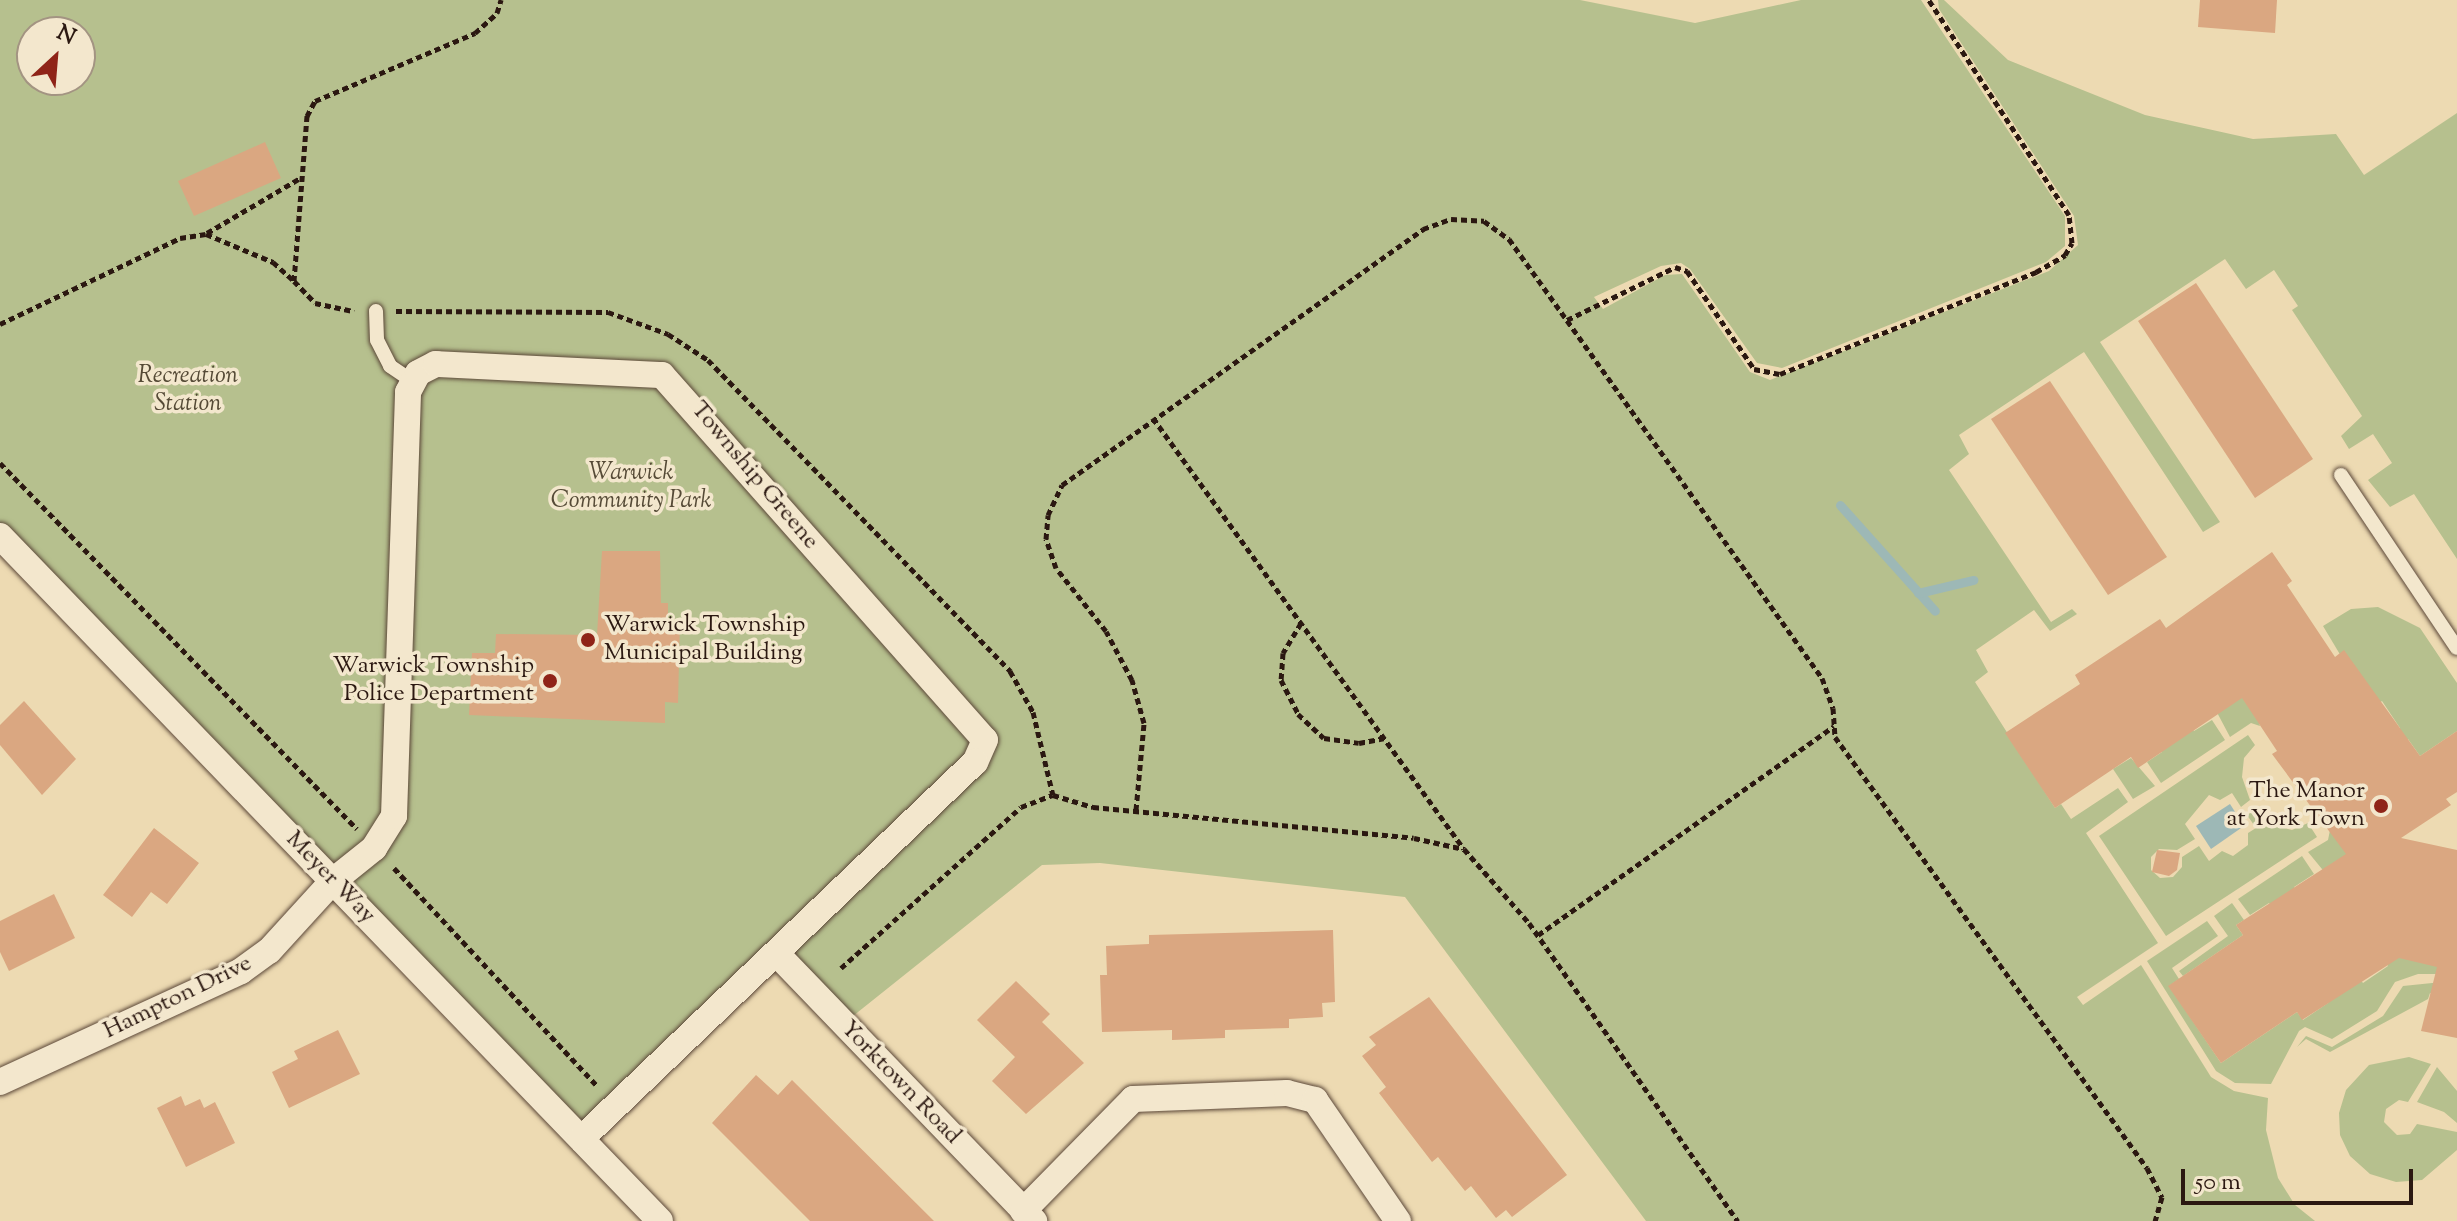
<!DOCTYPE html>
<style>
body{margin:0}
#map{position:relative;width:2457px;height:1221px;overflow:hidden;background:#eddab2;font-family:"Sorts Mill Goudy",serif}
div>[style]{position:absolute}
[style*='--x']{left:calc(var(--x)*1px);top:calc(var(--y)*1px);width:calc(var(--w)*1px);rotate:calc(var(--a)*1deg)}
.green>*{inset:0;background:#b6c08e}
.water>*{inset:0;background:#9db8b6}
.stream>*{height:9px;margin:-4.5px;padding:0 4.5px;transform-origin:4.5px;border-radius:4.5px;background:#9db8b6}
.building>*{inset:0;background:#daa781}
.path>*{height:5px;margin-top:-2.5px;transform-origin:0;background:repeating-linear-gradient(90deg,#2b1811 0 6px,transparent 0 10px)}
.roads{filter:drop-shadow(0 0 2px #5c4839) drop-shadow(0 0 2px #5c4839)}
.lane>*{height:14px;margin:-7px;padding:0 7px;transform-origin:7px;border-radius:7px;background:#f3e7cd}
.street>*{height:26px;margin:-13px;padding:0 13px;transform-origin:13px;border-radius:13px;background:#f3e7cd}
.dots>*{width:22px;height:22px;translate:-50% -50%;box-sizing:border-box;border:4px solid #f3e7cd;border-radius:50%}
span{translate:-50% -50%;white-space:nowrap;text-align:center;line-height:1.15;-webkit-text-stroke:7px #f3e7cd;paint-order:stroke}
.park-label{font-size:24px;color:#554a36;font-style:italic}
.street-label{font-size:24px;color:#2b1811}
.poi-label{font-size:24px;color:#2b1811}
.left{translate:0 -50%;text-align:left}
.right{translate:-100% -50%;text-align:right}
.north{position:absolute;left:16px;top:16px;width:80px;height:80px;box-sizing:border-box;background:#f3e7cd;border:2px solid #a39482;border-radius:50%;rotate:26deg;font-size:22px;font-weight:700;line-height:32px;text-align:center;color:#2b1811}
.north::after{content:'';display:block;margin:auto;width:28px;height:36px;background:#8f2418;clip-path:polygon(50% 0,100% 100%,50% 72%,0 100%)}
.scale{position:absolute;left:2181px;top:1169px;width:232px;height:36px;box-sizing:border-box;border:4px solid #2b1811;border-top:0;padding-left:10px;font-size:24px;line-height:28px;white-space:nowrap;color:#2b1811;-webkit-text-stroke:6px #f3e7cd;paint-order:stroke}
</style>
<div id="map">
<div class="green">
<i style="clip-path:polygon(evenodd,0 0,1580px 0,1695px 23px,1801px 0,1921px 0,2065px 216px,2065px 246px,2046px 262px,1782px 368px,1757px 363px,1690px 269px,1681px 263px,1661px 266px,1594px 297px,1603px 309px,1665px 275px,1682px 274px,1750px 372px,1770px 380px,2049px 271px,2078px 245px,2074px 216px,1939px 9px,1938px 0,1944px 0,2008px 60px,2145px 115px,2253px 139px,2336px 134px,2364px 175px,2457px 113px,2457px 559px,2414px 494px,2390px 507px,2368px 480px,2392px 463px,2373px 434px,2349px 449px,2341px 436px,2362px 416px,2292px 310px,2298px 306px,2274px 270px,2246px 289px,2225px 259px,2100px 342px,2220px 522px,2203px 532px,2084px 352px,1959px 435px,1969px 454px,1949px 470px,2051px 622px,2072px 609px,2077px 614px,2050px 631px,2034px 610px,1976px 650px,1988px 672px,1975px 682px,2055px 808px,2061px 804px,2071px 819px,2118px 788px,2128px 802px,2086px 833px,2158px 943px,2077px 997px,2083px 1005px,2141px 965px,2211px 1077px,2234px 1091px,2268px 1098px,2266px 1130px,2278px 1178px,2295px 1205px,2315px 1221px,1646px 1221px,1405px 897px,1100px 863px,1042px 865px,843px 1024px,777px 955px,581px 1139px,0 536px,0 0,32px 32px,80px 32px,80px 80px,32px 80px,32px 32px)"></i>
<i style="clip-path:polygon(2378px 607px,2420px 628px,2457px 683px,2457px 731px,2420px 756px,2408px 739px,2398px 745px,2400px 728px,2382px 701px,2372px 708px,2323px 626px,2351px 609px)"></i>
<i style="clip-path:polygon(2247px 681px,2260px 726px,2251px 723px,2230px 737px,2212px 703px)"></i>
<i style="clip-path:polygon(2186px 720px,2194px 731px,2212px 720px,2225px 740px,2161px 783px,2147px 762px,2162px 752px,2155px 741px)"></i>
<i style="clip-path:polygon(2248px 735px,2255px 745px,2244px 758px,2242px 777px,2250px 800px,2241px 807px,2232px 793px,2220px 800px,2209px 795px,2185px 824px,2195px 839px,2177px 850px,2159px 849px,2151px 857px,2151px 870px,2160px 878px,2173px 877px,2182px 867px,2182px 857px,2199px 846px,2209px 861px,2222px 851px,2233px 856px,2248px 845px,2248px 833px,2256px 828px,2247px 815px,2257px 809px,2277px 826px,2292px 830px,2308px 823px,2317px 837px,2166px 936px,2099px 836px)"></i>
<i style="clip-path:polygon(2131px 758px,2155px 786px,2133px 799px,2113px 769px)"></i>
<i style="clip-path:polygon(2330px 830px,2364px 857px,2331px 880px,2308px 852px,2328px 840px)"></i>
<i style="clip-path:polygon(2302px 856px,2314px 874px,2294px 887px,2300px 898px,2277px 913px,2269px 903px,2250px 915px,2238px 899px)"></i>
<i style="clip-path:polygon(2232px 903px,2244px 920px,2236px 925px,2243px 935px,2183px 976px,2179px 971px,2228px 936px,2214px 916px)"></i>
<i style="clip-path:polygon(2207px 921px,2218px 936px,2172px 968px,2179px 979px,2169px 986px,2221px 1063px,2297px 1012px,2303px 1020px,2328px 1003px,2354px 971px,2363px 983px,2388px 966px,2382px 956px,2434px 960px,2444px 974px,2418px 974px,2395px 982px,2377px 1011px,2332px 1039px,2305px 1027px,2299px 1031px,2271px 1084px,2235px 1083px,2216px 1071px,2147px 961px)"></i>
<i style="clip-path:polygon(2442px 982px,2439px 994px,2430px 993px,2428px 999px,2330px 1052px,2306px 1039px,2297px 1047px,2306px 1036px,2332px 1047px,2383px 1016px,2403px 986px)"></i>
<i style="clip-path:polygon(2409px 1057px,2431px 1064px,2408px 1102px,2399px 1100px,2386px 1109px,2384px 1122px,2397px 1135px,2410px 1134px,2417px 1124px,2457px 1132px,2457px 1150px,2422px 1180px,2396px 1182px,2370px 1174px,2350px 1156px,2340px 1135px,2339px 1113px,2346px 1090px,2369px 1065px)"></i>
<i style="clip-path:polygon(2437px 1067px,2457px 1091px,2457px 1123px,2444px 1112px,2417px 1102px)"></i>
</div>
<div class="water">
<i style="clip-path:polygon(2230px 804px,2244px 826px,2211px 849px,2196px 826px)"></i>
</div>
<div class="stream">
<i style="--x:1840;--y:505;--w:142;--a:48.1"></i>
<i style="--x:1918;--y:593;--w:57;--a:-13.3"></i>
</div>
<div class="building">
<i style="clip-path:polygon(2200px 0,2277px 0,2275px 33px,2198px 27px)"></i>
<i style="clip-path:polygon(265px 142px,281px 178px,194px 216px,178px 181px)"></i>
<i style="clip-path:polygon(2196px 283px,2313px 459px,2255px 498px,2138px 321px)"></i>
<i style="clip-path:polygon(2050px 381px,2167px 557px,2108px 595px,1991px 419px)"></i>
<i style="clip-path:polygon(602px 551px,660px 551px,661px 603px,668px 603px,668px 620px,680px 620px,678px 703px,665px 702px,665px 723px,469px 715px,472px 653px,495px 653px,496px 634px,597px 635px)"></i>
<i style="clip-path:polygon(2272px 552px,2292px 581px,2287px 585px,2335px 657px,2344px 650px,2420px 756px,2457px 731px,2457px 792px,2446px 799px,2451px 805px,2401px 838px,2457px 850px,2457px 1038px,2421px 1031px,2437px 967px,2399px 958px,2302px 1020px,2297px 1012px,2221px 1063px,2168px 986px,2243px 935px,2236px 925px,2346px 854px,2272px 754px,2277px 751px,2242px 698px,2138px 768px,2131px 757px,2055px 808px,2005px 733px,2080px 684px,2075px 675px,2160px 619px,2166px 628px)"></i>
<i style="clip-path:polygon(24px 701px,76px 759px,42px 795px,0 745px,0 725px)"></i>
<i style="clip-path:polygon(154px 828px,199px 863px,167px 904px,151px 892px,132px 917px,103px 895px)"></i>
<i style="clip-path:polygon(2157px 850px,2180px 853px,2177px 870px,2169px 876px,2152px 872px)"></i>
<i style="clip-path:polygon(54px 894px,75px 938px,9px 971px,0 952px,0 921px)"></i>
<i style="clip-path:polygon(1333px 930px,1335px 1002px,1322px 1003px,1323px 1017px,1289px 1019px,1289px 1028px,1225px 1030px,1225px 1038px,1172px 1040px,1172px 1030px,1102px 1032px,1100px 975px,1107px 975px,1106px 946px,1149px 944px,1149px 935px)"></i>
<i style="clip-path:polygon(1016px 981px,1050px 1014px,1042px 1022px,1084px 1063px,1026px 1114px,992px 1081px,1015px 1057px,977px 1020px)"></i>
<i style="clip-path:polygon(1429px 997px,1567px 1175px,1512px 1217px,1506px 1210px,1496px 1218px,1471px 1186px,1465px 1191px,1438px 1157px,1432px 1162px,1379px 1093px,1386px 1087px,1362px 1056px,1376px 1045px,1369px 1037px)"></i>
<i style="clip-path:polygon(338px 1030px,360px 1074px,289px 1108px,272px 1072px,298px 1059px,294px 1051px)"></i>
<i style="clip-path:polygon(756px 1075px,778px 1095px,792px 1080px,934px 1221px,810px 1221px,712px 1123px)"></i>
<i style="clip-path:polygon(181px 1096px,185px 1106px,200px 1099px,204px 1108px,215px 1102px,235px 1143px,186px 1167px,157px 1108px)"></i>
</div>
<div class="path">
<i style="--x:207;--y:233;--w:110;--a:-30.5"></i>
<i style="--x:294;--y:281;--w:30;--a:46"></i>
<i style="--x:315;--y:303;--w:40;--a:12"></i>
<i style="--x:396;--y:311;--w:212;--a:0.3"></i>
<i style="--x:608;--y:312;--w:64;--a:20.1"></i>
<i style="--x:668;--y:334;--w:48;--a:33"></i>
<i style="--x:708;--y:360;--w:434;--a:45.8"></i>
<i style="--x:1010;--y:671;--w:47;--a:60.7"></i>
<i style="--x:1033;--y:712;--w:85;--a:76.5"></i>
<i style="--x:1567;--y:320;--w:120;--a:-26.1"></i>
<i style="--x:1675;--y:267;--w:13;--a:18"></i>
<i style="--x:1687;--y:271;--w:119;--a:55.6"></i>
<i style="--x:1754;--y:369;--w:26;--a:11"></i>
<i style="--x:1780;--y:374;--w:276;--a:-21.7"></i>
<i style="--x:2036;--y:272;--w:34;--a:-30"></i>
<i style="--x:2065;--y:255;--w:14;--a:-60"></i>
<i style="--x:2072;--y:243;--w:28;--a:-96"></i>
<i style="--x:2069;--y:215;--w:257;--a:-123.1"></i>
<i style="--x:0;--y:324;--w:199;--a:-25.5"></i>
<i style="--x:180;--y:238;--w:26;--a:-9"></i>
<i style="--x:206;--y:234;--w:73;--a:22.7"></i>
<i style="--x:273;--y:262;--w:28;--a:42"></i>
<i style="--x:294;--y:281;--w:166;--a:-85.5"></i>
<i style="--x:307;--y:116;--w:17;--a:-62"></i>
<i style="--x:315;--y:101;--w:174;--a:-23"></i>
<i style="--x:475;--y:33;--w:30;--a:-42"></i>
<i style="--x:497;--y:13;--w:14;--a:-73"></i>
<i style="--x:1153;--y:418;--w:531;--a:54.19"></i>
<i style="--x:1464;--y:849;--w:98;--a:48.7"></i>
<i style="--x:1529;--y:923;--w:364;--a:55"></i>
<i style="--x:0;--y:463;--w:511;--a:45.71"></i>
<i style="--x:1301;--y:623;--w:35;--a:121"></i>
<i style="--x:1283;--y:653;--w:27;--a:94"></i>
<i style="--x:1281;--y:680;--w:38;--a:63"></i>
<i style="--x:1298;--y:714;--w:35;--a:43"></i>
<i style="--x:1324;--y:738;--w:35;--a:8"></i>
<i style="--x:1359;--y:743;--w:25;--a:-11"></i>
<i style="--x:1136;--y:810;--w:87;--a:-84.7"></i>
<i style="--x:1144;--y:723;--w:45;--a:-105.6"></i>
<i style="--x:1132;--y:680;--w:55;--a:-118"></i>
<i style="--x:1106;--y:631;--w:80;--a:-128.4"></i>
<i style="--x:1056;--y:568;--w:31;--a:-109"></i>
<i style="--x:1046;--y:539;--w:24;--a:-85"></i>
<i style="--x:1048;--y:515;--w:33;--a:-65"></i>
<i style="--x:1062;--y:485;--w:443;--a:-35.3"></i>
<i style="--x:1423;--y:229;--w:30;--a:-20"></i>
<i style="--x:1451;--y:219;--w:33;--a:3"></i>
<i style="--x:1484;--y:221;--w:31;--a:36"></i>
<i style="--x:1509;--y:239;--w:539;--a:54.51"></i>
<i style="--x:1822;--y:678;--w:32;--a:70"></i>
<i style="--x:1833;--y:708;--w:29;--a:86"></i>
<i style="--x:1835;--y:737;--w:532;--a:54.1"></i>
<i style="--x:2147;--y:1168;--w:33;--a:63"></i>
<i style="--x:2162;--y:1197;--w:25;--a:106"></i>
<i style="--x:394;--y:868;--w:298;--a:47"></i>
<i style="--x:1538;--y:935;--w:362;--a:-35.2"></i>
<i style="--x:841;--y:968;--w:241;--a:-41.8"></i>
<i style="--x:1021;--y:807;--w:34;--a:-21"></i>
<i style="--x:1053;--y:795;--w:42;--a:16.7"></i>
<i style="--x:1093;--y:807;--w:322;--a:5.5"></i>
<i style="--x:1414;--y:838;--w:51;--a:12.4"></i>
</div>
<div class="roads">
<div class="lane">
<i style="--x:376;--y:311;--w:29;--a:88"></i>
<i style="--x:377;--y:340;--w:29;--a:63"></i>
<i style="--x:390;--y:366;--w:29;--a:34"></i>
<i style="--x:2341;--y:475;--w:208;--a:56.2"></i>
</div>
<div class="street">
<i style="--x:0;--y:536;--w:951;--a:46.06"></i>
<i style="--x:777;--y:954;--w:371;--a:46.1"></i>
<i style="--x:0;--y:1082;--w:265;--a:-24.7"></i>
<i style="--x:241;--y:971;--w:34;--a:-36"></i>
<i style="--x:269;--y:951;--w:95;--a:-47.6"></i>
<i style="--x:333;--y:881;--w:53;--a:-38.8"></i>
<i style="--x:374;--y:848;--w:38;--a:-58"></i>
<i style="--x:394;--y:816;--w:424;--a:-88.1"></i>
<i style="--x:408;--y:392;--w:21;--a:-62"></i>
<i style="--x:418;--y:373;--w:20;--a:-27"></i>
<i style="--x:436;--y:364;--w:226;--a:2.8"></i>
<i style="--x:662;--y:375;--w:487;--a:48.5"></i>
<i style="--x:985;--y:740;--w:24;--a:114"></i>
<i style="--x:975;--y:762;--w:545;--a:136.26"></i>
<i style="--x:1023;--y:1211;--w:157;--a:-45.5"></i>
<i style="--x:1133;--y:1099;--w:154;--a:-2.2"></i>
<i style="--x:1287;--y:1093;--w:29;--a:14"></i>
<i style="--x:1315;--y:1100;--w:147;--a:55.6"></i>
</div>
</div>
<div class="dots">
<i style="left:588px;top:640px;background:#8f2418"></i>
<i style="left:550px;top:681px;background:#8f2418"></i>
<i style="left:2381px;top:806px;background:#8f2418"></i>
</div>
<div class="park-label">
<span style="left:188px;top:391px">Recreation<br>Station</span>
<span style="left:631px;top:488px">Warwick<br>Community Park</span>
</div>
<div class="street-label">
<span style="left:754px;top:476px;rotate:50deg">Township Greene</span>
<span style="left:330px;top:878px;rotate:46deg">Meyer Way</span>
<span style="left:178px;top:998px;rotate:-26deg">Hampton Drive</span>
<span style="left:900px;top:1083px;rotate:46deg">Yorktown Road</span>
</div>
<div class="poi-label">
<span class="left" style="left:604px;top:640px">Warwick Township<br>Municipal Building</span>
<span class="right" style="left:534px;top:681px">Warwick Township<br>Police Department</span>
<span class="right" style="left:2365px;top:806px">The Manor<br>at York Town</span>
</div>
<div class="north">N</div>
<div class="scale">50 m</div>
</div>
